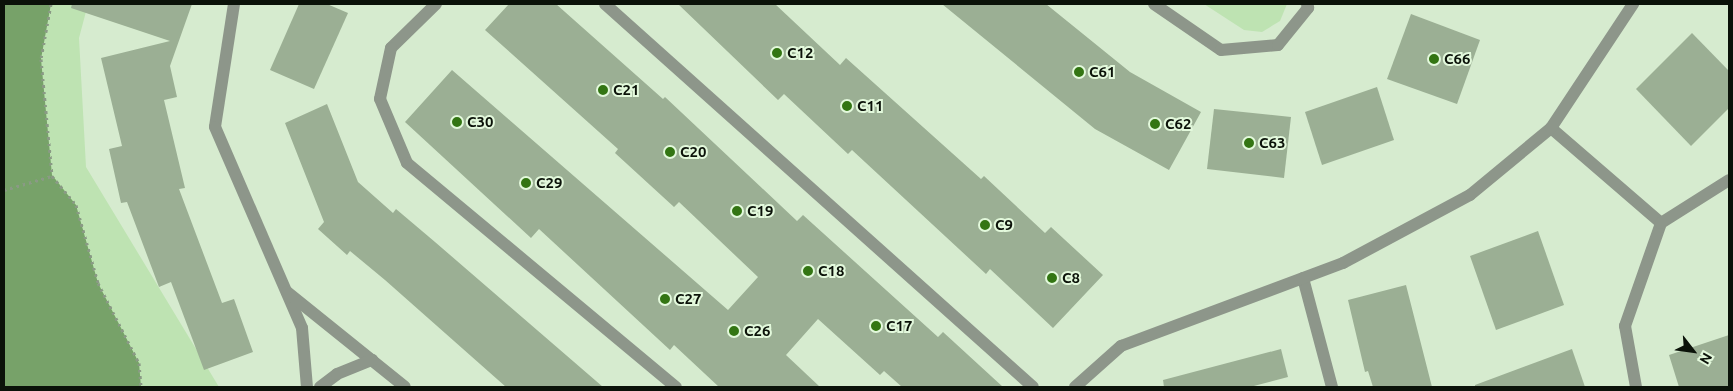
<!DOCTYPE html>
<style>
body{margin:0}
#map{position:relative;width:1733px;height:391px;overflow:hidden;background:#d6ebcf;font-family:Ubuntu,sans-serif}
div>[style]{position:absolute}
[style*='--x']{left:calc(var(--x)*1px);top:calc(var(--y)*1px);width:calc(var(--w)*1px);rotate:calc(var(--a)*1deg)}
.green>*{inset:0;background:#bee3b2}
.water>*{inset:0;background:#77a269}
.building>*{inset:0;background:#9baf94}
.path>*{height:3px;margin-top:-1.5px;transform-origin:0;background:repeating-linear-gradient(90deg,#8a9a85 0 2.5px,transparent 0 6.5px)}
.lane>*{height:12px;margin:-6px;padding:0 6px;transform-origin:6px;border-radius:6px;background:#8d968a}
.street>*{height:12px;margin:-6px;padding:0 6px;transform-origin:6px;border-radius:6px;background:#8d968a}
.dots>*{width:14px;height:14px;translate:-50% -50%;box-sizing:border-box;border:2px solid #e3f9dc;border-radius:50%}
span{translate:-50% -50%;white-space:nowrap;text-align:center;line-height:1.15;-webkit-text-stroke:4px #e3f9dc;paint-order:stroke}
.poi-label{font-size:15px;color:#0b1209;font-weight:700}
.left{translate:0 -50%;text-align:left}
.frame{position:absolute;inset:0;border:5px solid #0b1209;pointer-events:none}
.north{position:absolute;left:1668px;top:326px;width:50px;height:50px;-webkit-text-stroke:4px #e3f9dc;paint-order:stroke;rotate:120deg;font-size:14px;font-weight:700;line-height:20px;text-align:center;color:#0b1209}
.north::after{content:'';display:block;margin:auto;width:18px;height:22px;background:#0b1209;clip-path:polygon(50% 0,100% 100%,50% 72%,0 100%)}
</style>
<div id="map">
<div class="green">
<i style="clip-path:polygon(4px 4px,88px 4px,79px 38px,86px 167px,219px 387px,4px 387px)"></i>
<i style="clip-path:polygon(1204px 4px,1287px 4px,1280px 21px,1262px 32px,1244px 30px)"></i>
</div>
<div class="water">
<i style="clip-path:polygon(4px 4px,51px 4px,41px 59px,52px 175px,76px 205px,98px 283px,139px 363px,141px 387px,4px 387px)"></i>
</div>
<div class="building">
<i style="clip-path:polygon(72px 4px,192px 4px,170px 66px,177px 97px,164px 100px,185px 188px,179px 189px,222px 303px,234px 299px,253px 352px,204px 370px,171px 282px,159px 287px,127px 202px,121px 203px,109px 149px,122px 146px,101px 58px,170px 41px,71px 8px)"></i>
<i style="clip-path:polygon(299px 4px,327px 4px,348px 13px,314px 89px,270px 70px)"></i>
<i style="clip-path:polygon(509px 4px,556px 4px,663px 99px,665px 97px,797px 221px,803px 215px,938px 337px,943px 332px,1003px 387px,902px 387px,884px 371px,880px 375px,818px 319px,786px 355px,820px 387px,719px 387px,674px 345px,670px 350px,539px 229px,531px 238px,405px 122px,452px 70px,728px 310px,758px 277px,679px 202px,674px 207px,615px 153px,618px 149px,485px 30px)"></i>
<i style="clip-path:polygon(678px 4px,775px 4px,840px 65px,846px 58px,981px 179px,984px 176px,1045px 233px,1051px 227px,1103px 275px,1053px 328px,990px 269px,986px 274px,852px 150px,848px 154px,784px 94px,778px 100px)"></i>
<i style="clip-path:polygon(942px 4px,1046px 4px,1130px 72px,1201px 112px,1169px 170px,1095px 129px)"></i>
<i style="clip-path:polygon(1411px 14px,1480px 40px,1457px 104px,1387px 79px)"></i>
<i style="clip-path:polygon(1692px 33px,1729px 71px,1729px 108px,1691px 146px,1636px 89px)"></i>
<i style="clip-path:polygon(1377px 87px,1394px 140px,1322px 165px,1305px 112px)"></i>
<i style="clip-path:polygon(327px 104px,358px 182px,393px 213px,396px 209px,435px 242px,603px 387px,506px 387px,385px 280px,350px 251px,347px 255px,318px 229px,324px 222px,285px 123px)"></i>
<i style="clip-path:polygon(1214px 109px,1291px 117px,1284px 178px,1207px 169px)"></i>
<i style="clip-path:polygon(1538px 231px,1564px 305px,1496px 330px,1470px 256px)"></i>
<i style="clip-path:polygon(1406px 285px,1432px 387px,1373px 387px,1368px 371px,1365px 372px,1348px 300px)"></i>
<i style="clip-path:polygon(1729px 335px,1729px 387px,1679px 387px,1669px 355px)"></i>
<i style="clip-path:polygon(1281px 349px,1288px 377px,1250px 387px,1164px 387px,1163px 380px)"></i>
<i style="clip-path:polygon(1572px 349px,1585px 387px,1475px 387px,1475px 385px)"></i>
</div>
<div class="path">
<i style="--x:51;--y:4;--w:56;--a:100.3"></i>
<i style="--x:41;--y:59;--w:118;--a:84.6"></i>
<i style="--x:52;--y:176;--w:38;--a:50"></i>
<i style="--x:76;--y:205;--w:81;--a:74.2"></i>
<i style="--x:98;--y:283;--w:90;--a:62.9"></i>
<i style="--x:139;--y:363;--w:24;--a:85"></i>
<i style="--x:4;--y:190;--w:50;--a:-16.3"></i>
</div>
<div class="lane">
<i style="--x:234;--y:4;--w:124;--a:98.8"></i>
<i style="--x:215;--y:127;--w:219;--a:66.6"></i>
<i style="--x:302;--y:328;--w:59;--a:85.2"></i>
<i style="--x:436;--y:4;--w:63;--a:135.6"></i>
<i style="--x:391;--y:48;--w:52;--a:102.2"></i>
<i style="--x:380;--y:99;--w:69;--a:67.1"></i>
<i style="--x:407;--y:163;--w:350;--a:39.8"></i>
<i style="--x:605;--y:4;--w:574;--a:41.82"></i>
<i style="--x:1154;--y:4;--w:81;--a:34.5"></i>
<i style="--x:1221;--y:50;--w:57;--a:-5"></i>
<i style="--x:1278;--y:45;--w:48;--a:-51"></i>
<i style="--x:1308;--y:8;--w:4;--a:-104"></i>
<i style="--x:1551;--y:128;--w:145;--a:40.8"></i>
<i style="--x:1303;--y:278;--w:113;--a:75.1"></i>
<i style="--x:287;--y:292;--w:151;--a:38.8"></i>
<i style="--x:320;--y:387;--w:21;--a:-37"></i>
<i style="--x:337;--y:374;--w:38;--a:-22"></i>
<i style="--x:1636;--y:387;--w:62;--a:-100.2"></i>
<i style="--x:1625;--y:326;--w:109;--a:-70.7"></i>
<i style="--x:1661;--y:223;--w:80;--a:-32.3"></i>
</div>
<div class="street">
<i style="--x:1075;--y:387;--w:62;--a:-41.7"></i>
<i style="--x:1121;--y:346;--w:237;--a:-20.5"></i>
<i style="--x:1343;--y:263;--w:144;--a:-28.2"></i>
<i style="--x:1470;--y:195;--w:105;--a:-39.6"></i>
<i style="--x:1551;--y:128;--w:149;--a:-56.5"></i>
</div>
<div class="dots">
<i style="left:777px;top:53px;background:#337513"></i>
<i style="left:1434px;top:59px;background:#337513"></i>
<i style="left:1079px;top:72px;background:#337513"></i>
<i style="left:603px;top:90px;background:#337513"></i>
<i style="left:847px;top:106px;background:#337513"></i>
<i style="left:457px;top:122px;background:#337513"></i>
<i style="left:1155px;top:124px;background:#337513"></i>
<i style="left:1249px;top:143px;background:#337513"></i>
<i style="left:670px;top:152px;background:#337513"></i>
<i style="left:526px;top:183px;background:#337513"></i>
<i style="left:737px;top:211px;background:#337513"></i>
<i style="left:985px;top:225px;background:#337513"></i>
<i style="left:808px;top:271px;background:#337513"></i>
<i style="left:1052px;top:278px;background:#337513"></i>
<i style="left:665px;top:299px;background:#337513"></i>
<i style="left:876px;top:326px;background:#337513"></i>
<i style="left:734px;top:331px;background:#337513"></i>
</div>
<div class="poi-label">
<span class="left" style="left:787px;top:53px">C12</span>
<span class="left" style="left:1444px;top:59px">C66</span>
<span class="left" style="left:1089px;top:72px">C61</span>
<span class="left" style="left:613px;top:90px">C21</span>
<span class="left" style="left:857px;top:106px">C11</span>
<span class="left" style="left:467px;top:122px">C30</span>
<span class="left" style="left:1165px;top:124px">C62</span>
<span class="left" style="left:1259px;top:143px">C63</span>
<span class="left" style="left:680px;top:152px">C20</span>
<span class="left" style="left:536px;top:183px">C29</span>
<span class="left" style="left:747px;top:211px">C19</span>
<span class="left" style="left:995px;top:225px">C9</span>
<span class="left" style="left:818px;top:271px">C18</span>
<span class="left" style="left:1062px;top:278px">C8</span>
<span class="left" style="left:675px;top:299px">C27</span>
<span class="left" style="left:886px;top:326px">C17</span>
<span class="left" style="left:744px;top:331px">C26</span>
</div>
<div class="frame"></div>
<div class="north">N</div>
</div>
